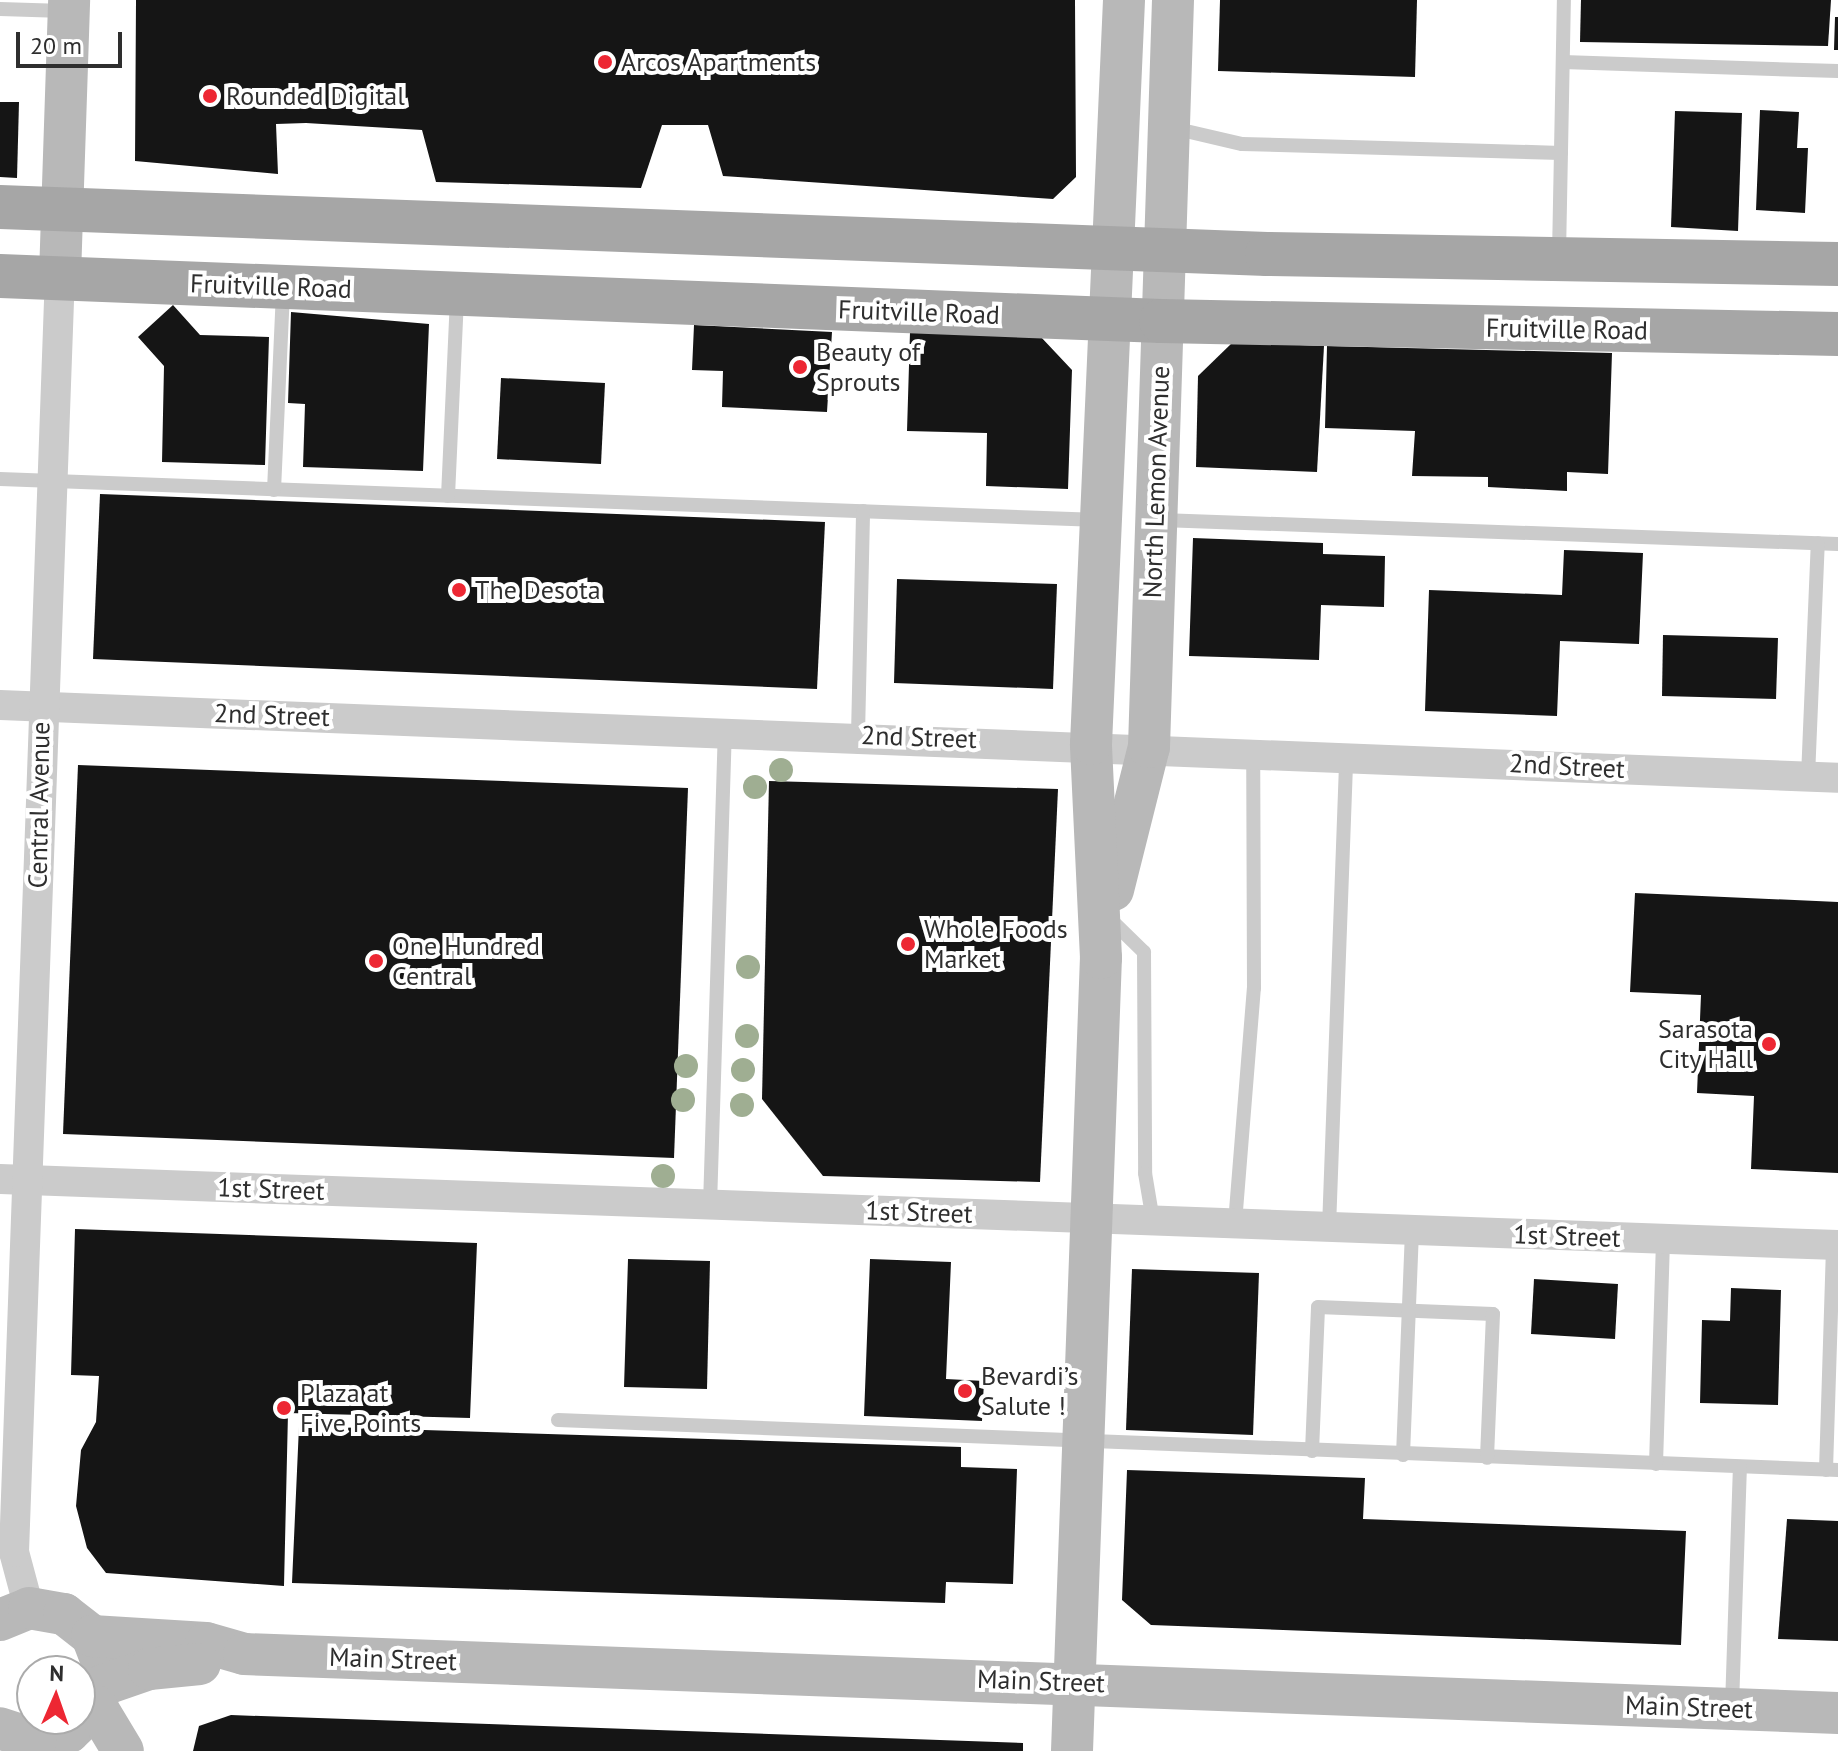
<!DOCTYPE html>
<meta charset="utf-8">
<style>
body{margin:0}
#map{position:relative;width:1838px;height:1751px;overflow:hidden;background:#fff;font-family:"PT Sans",sans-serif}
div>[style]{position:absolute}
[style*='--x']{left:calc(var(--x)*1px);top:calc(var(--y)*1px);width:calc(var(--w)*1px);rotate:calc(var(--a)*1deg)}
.building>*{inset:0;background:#151515}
.lane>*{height:14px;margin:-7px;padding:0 7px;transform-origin:7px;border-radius:7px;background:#cbcbcb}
.street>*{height:30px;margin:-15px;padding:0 15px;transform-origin:15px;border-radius:15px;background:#cbcbcb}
.secondary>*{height:42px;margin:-21px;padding:0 21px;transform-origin:21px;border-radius:21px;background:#b8b8b8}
.primary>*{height:44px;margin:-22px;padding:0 22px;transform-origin:22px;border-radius:22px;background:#a6a6a6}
.trees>*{width:24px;height:24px;margin:-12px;border-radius:50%;background:#9fae92}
.dots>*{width:22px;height:22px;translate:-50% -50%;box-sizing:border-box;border:4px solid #fff;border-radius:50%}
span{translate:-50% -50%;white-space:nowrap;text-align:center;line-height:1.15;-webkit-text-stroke:8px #fff;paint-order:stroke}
.poi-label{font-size:26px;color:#2e2e2e}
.left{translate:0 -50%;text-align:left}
.right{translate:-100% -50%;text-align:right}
.street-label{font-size:26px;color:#2e2e2e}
.north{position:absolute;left:16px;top:1655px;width:80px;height:80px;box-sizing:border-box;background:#fff;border:2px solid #ababab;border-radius:50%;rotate:2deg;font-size:22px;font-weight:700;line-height:32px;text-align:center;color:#2e2e2e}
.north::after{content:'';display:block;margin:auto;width:28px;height:36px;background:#ed2733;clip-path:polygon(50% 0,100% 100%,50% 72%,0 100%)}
.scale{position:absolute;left:16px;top:32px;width:106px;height:36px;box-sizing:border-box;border:4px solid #2e2e2e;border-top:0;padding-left:10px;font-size:24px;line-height:28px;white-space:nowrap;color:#2e2e2e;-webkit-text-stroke:6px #fff;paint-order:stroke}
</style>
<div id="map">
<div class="building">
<i style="clip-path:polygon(136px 0,1075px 0,1076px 177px,1053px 199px,723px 176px,708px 125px,662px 125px,641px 188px,436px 182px,422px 130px,306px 123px,276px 124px,278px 174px,135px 161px)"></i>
<i style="clip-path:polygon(1220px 0,1417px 0,1415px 77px,1218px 71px)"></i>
<i style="clip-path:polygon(1581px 0,1831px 0,1828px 46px,1580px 42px)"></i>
<i style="clip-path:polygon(1835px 17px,1838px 17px,1838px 50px,1834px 50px)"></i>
<i style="clip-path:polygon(0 102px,19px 102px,17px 178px,0 177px)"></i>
<i style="clip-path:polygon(1760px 110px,1799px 112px,1797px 148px,1808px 148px,1805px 213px,1756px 210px)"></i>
<i style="clip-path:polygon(1675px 111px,1742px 113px,1738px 231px,1671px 227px)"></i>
<i style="clip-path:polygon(173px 305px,200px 335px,269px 337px,265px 465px,162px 462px,164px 366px,138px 337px)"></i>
<i style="clip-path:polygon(291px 312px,429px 324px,423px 471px,303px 467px,305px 404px,288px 403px)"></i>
<i style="clip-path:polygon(694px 325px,832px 332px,827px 412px,722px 407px,723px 371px,692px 370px)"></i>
<i style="clip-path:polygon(910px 332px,1040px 336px,1072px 370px,1068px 489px,986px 486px,987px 433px,907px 431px)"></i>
<i style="clip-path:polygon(1233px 342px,1324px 346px,1317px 472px,1196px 467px,1198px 376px)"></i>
<i style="clip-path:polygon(1327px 346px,1612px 353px,1608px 474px,1567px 472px,1567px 491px,1488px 487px,1488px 477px,1412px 476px,1415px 431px,1325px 428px)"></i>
<i style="clip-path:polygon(501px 378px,605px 383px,601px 464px,497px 459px)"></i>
<i style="clip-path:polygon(100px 494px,825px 522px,817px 689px,93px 659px)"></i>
<i style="clip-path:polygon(1193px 538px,1323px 543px,1323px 554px,1385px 556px,1384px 607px,1321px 605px,1319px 660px,1189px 656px)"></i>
<i style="clip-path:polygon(1564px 550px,1643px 553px,1639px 644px,1560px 641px,1557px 716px,1425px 711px,1429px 590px,1562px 595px)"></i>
<i style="clip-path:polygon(897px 579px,1057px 584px,1053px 689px,894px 683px)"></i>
<i style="clip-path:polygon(1663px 635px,1778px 638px,1776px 699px,1662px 696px)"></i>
<i style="clip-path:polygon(78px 765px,688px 788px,674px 1158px,63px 1134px)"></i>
<i style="clip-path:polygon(769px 781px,1058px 789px,1040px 1182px,823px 1176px,762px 1099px)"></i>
<i style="clip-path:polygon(1635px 893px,1838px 902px,1838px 1173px,1751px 1169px,1754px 1096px,1697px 1093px,1701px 995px,1630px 992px)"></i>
<i style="clip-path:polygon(75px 1229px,477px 1243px,470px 1418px,288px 1413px,284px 1586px,106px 1573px,87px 1548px,76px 1506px,81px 1450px,96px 1422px,99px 1376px,71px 1375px)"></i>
<i style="clip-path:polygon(628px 1259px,710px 1261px,707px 1389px,624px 1387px)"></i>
<i style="clip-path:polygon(870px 1259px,951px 1262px,946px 1379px,984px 1381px,982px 1421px,864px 1416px)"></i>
<i style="clip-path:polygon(1132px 1269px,1259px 1273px,1253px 1435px,1126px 1430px)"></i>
<i style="clip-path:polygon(1534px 1279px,1618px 1284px,1615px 1339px,1531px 1334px)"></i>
<i style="clip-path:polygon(1731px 1288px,1781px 1290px,1778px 1405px,1700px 1403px,1702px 1320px,1730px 1321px)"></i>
<i style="clip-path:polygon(299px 1426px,961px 1447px,961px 1467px,1017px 1469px,1013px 1584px,946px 1582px,945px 1603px,292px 1583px)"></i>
<i style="clip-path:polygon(1127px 1470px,1365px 1478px,1363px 1519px,1686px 1531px,1681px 1645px,1151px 1625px,1122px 1600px)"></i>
<i style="clip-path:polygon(1787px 1519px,1838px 1521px,1838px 1641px,1778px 1639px)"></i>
<i style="clip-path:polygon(231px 1715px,1023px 1743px,1023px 1751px,193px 1751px,199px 1726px)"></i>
</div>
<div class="lane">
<i style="--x:0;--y:9;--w:64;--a:1.8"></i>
<i style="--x:1563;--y:62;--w:275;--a:1.9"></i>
<i style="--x:1173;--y:128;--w:71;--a:13.1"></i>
<i style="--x:1242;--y:144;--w:319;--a:1.6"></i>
<i style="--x:1559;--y:255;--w:255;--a:-88.9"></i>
<i style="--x:0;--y:479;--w:1100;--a:2.14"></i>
<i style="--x:274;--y:490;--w:199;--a:-87.4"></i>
<i style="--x:448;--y:496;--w:198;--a:-87.4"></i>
<i style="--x:1161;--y:520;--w:677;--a:2.03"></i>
<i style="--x:858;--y:735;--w:224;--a:-88.7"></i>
<i style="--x:1808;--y:777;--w:234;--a:-87.6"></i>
<i style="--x:1109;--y:918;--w:49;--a:44.2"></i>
<i style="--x:1144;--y:952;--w:221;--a:89.7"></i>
<i style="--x:1145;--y:1173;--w:49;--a:80.5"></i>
<i style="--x:710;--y:1205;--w:474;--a:-88.2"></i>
<i style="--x:1235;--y:1223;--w:236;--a:-85.4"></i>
<i style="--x:1254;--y:988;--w:236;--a:-90.2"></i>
<i style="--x:1329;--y:1228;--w:471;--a:-87.9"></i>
<i style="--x:558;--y:1420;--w:1281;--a:2.24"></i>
<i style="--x:1312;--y:1451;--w:144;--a:-87.6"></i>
<i style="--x:1318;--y:1307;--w:175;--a:2.3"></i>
<i style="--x:1493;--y:1314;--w:144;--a:92.4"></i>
<i style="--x:1403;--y:1455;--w:225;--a:-87.7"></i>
<i style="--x:1656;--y:1464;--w:225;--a:-88.2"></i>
<i style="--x:1826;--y:1470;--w:225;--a:-88.2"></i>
<i style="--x:1732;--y:1706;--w:239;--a:-88.1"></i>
</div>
<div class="street">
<i style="--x:0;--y:705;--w:1839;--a:2.27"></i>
<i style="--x:0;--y:1179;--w:1839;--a:2.06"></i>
<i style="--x:29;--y:1608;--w:58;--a:-105"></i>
<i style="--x:14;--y:1552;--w:1277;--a:-87.94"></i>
</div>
<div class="secondary">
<i style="--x:60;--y:276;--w:276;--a:-88.1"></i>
<i style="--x:1113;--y:890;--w:147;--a:-75.9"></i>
<i style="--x:1149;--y:747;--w:747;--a:-88.16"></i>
<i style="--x:0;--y:1620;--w:31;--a:-22"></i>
<i style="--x:29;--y:1608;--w:36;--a:10"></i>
<i style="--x:64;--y:1614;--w:36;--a:38"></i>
<i style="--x:92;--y:1636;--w:34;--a:69"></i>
<i style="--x:104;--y:1668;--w:39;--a:102"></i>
<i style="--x:96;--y:1706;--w:37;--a:136"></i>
<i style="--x:69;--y:1732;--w:34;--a:166"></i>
<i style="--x:36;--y:1740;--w:38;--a:-162"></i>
<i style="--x:92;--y:1636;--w:114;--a:3.5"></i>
<i style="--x:206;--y:1643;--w:40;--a:16"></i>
<i style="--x:244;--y:1654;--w:1595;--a:2.12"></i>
<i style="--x:103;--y:1685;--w:49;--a:-19.2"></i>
<i style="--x:149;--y:1669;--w:51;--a:-5.6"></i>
<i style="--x:96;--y:1706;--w:52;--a:59"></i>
<i style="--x:1072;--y:1751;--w:794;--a:-87.91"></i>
<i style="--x:1101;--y:958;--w:214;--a:-92.7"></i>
<i style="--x:1091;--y:744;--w:745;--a:-87.46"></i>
</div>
<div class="primary">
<i style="--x:0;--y:207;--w:1268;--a:2.12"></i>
<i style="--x:1267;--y:254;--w:571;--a:1"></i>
<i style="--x:0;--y:276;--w:1162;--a:2.22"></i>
<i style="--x:1161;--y:321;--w:677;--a:1.1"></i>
</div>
<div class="trees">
<i style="left:781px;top:770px"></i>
<i style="left:755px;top:787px"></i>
<i style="left:748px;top:967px"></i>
<i style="left:747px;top:1036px"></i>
<i style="left:686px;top:1066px"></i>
<i style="left:743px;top:1070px"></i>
<i style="left:683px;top:1100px"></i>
<i style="left:742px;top:1105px"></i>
<i style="left:663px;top:1176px"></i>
</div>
<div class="dots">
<i style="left:605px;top:62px;background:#ed2733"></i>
<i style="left:210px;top:96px;background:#ed2733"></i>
<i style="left:800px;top:367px;background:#ed2733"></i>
<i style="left:459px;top:590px;background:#ed2733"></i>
<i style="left:908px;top:944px;background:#ed2733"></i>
<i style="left:376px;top:961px;background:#ed2733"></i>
<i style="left:1769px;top:1044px;background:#ed2733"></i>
<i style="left:965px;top:1391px;background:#ed2733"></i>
<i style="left:284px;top:1408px;background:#ed2733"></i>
</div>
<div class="poi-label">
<span class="left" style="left:621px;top:62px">Arcos Apartments</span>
<span class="left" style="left:226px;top:96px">Rounded Digital</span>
<span class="left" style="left:816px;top:367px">Beauty of<br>Sprouts</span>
<span class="left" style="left:475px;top:590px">The Desota</span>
<span class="left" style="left:924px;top:944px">Whole Foods<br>Market</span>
<span class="left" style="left:392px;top:961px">One Hundred<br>Central</span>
<span class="right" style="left:1753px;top:1044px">Sarasota<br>City Hall</span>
<span class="left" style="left:981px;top:1391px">Bevardi’s<br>Salute !</span>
<span class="left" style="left:300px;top:1408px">Plaza at<br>Five Points</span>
</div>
<div class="street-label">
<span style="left:271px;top:286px;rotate:2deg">Fruitville Road</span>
<span style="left:919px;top:312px;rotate:2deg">Fruitville Road</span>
<span style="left:1567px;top:329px;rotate:1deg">Fruitville Road</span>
<span style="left:1156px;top:482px;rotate:-88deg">North Lemon Avenue</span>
<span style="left:272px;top:715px;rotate:2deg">2nd Street</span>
<span style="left:919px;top:737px;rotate:2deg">2nd Street</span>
<span style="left:1567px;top:766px;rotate:3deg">2nd Street</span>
<span style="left:39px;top:805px;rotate:-89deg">Central Avenue</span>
<span style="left:271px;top:1189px;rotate:2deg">1st Street</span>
<span style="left:919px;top:1212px;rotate:2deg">1st Street</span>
<span style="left:1567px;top:1236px;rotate:2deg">1st Street</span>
<span style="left:393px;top:1659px;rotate:2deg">Main Street</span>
<span style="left:1041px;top:1681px;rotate:2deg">Main Street</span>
<span style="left:1689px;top:1707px;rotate:2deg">Main Street</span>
</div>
<div class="north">N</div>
<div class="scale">20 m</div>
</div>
